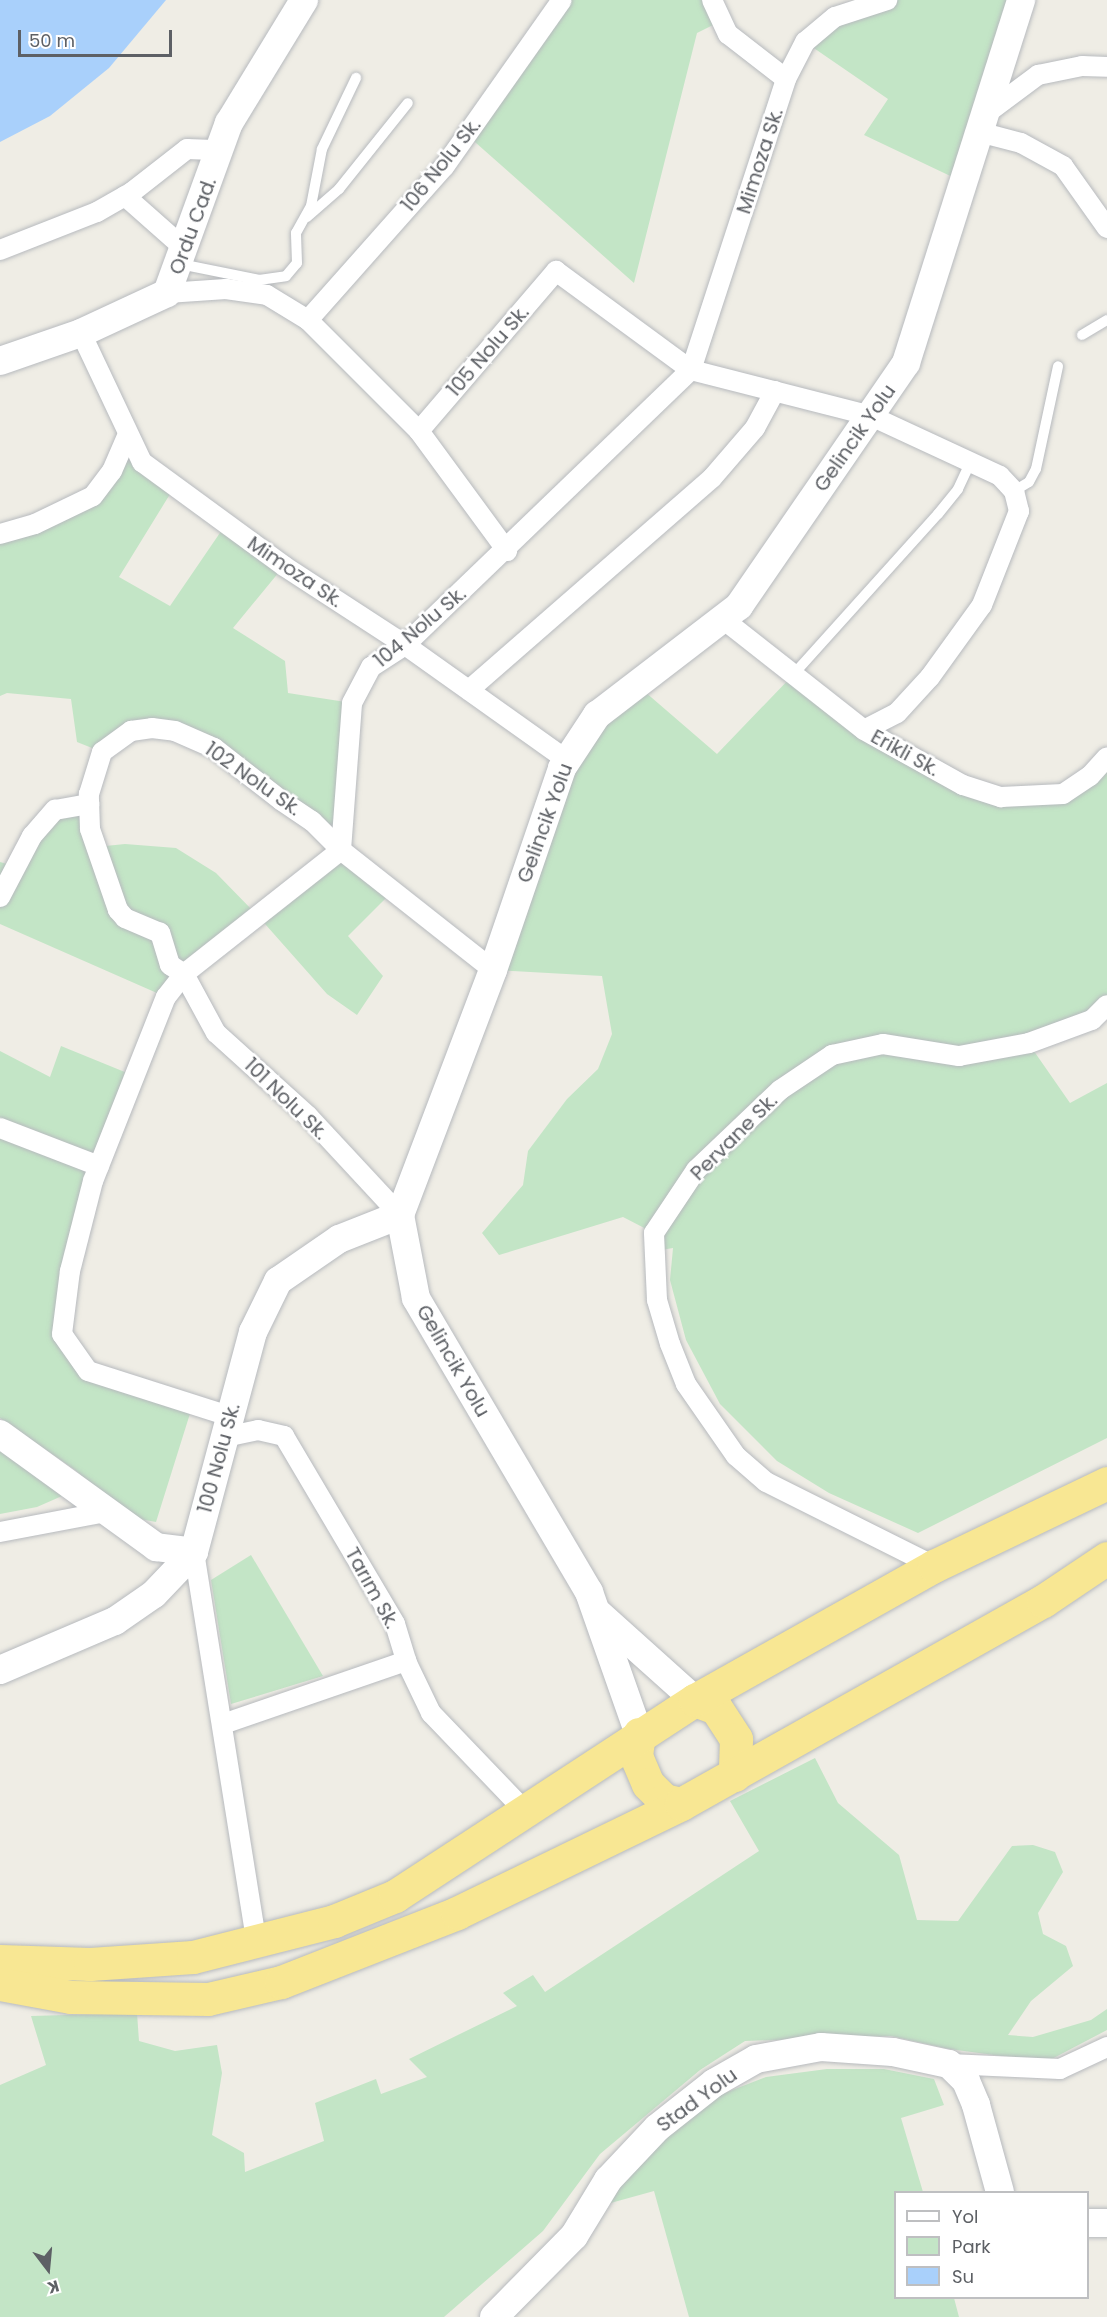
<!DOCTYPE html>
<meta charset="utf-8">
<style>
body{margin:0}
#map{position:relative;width:1107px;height:2317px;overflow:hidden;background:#efede5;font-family:Poppins,sans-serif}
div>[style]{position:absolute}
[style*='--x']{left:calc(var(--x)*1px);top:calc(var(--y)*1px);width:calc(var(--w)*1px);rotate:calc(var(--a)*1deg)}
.green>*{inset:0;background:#c3e5c6}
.water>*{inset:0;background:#a9d0fb}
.roads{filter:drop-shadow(0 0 2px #b7babe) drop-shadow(0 0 2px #b7babe)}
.lane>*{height:10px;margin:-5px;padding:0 5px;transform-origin:5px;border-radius:5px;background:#fff}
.street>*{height:20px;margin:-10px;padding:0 10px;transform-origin:10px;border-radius:10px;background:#fff}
.secondary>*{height:28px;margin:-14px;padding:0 14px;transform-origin:14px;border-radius:14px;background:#fff}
.highway>*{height:33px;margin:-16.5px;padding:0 16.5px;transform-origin:16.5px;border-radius:16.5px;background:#f8e793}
span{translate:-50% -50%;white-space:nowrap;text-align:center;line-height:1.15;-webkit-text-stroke:5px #fff;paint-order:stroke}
.street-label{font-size:20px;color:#5d6065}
.legend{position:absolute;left:894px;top:2191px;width:195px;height:108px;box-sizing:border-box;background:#fff;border:2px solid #bebfc1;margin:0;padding:8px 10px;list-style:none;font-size:18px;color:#5d6065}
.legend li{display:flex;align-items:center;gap:12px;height:30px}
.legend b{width:30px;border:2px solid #bebfc1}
.north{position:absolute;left:18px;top:2239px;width:60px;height:60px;-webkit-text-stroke:4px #fff;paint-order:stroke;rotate:164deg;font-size:16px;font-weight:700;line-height:24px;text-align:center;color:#5d6065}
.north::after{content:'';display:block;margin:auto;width:21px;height:27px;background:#5d6065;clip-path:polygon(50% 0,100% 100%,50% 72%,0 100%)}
.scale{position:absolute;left:18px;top:30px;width:154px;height:27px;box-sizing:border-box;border:3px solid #5d6065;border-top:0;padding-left:8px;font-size:18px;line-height:21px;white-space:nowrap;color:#5d6065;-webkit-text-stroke:4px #fff;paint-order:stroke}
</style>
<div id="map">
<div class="green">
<i style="clip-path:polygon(562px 0,712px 0,721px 21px,697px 33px,634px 283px,467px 135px)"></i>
<i style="clip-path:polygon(887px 0,1021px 0,963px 182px,864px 135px,888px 99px,805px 42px)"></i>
<i style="clip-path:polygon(128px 434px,175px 486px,119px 577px,170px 606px,226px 524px,284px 566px,233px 628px,285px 661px,288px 693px,352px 703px,341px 850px,393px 891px,348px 936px,383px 976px,357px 1015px,327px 994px,258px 916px,166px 997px,0 924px,0 862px,14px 866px,55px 810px,89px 804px,96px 847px,125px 844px,176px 848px,216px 873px,258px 916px,340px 850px,257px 780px,152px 728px,102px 752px,77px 742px,71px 699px,7px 693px,0 696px,0 534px,93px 496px)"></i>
<i style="clip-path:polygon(792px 676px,963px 785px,1041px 798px,1107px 757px,1107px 1005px,1029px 1044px,1070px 1103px,1107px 1083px,1107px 1438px,918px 1533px,829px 1493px,777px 1461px,720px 1404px,686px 1340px,670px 1280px,673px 1248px,655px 1251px,654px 1233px,623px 1217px,499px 1255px,482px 1233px,523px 1185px,528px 1151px,567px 1099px,598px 1069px,612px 1034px,602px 976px,493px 970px,562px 768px,637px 685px,717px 754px)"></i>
<i style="clip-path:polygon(61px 1046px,137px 1077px,93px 1181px,62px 1334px,88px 1371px,193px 1404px,156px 1522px,129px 1517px,75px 1470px,0 1418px,0 1051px,50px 1077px)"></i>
<i style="clip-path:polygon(0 1449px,62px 1496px,37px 1507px,0 1514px)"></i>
<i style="clip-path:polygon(251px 1555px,323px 1676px,231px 1704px,211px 1580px)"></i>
<i style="clip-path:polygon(815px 1758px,838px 1803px,899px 1855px,917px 1920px,958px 1921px,1012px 1846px,1033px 1845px,1055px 1852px,1063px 1872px,1038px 1913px,1043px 1934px,1066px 1946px,1073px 1966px,1031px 2001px,1008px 2035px,1033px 2037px,1091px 2020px,1107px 2009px,1107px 2030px,1046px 2062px,949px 2049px,891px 2036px,745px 2041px,700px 2070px,600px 2154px,543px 2231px,444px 2317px,0 2317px,0 2085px,46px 2065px,31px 2016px,137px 2013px,139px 2041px,175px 2051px,217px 2045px,222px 2073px,212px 2135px,244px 2153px,245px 2172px,324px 2141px,315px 2103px,376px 2079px,381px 2094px,427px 2077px,409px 2059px,517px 2006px,503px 1993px,533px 1975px,545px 1992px,759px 1851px,730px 1801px)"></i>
<i style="clip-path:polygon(827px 2069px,884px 2069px,934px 2079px,944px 2105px,901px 2118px,923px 2192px,896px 2192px,896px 2298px,954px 2298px,959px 2317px,689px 2317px,654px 2191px,607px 2204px,639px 2157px,717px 2096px,766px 2077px)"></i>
</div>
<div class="water">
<i style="clip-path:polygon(0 0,166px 0,109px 68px,50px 116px,0 142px)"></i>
</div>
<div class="roads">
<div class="lane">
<i style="--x:307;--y:217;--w:43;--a:-41.2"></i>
<i style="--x:339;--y:189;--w:110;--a:-51.3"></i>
<i style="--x:180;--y:264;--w:81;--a:11.4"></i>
<i style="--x:259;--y:280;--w:27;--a:-8"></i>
<i style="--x:286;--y:276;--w:17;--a:-50"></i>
<i style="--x:297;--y:263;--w:30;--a:-92"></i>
<i style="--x:296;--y:233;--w:31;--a:-61"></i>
<i style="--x:311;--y:206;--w:58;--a:-79.1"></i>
<i style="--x:322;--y:149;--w:79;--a:-64.4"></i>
<i style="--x:1082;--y:335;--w:29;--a:-31"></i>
<i style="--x:1014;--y:491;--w:17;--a:-31"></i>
<i style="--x:1029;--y:482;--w:15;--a:-62"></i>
<i style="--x:1036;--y:469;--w:105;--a:-77.9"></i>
<i style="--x:792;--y:676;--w:218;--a:-48"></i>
<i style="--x:938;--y:514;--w:32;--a:-51"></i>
<i style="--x:958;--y:489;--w:26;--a:-65"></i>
</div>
<div class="street">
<i style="--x:712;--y:0;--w:38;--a:65"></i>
<i style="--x:728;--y:34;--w:73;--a:37.8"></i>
<i style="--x:987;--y:113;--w:64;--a:-36.7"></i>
<i style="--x:1038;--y:75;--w:45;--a:-11.6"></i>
<i style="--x:1082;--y:66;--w:25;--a:2"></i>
<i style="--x:979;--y:132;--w:43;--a:14.7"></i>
<i style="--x:1021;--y:143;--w:48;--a:28.7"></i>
<i style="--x:1063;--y:166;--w:76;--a:54.6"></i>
<i style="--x:125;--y:196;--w:80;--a:41.5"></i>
<i style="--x:0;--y:250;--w:104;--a:-21.4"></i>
<i style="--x:97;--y:212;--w:40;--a:-29.7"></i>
<i style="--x:132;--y:192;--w:70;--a:-38"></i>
<i style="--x:187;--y:149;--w:33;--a:2"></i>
<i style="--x:167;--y:293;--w:59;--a:-3.9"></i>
<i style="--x:226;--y:289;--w:41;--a:8.3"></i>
<i style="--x:267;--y:295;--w:48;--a:31.4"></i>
<i style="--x:308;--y:320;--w:157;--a:45"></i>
<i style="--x:419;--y:431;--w:149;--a:53.7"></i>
<i style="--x:308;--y:320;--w:205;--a:-48.4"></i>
<i style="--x:444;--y:167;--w:204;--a:-54.8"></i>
<i style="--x:81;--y:333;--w:143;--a:64.7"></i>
<i style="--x:142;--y:462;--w:176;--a:36.2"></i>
<i style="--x:284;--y:566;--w:145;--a:33.1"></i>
<i style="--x:405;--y:645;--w:199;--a:35.4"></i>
<i style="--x:419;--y:431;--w:211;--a:-49.4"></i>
<i style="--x:556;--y:271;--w:167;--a:36.3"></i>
<i style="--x:691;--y:370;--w:186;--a:14.3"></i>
<i style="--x:871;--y:416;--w:142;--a:24.9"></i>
<i style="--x:1000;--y:476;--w:21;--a:47"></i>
<i style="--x:1014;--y:491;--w:21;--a:76"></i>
<i style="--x:1019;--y:511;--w:101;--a:111.5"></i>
<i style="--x:982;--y:605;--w:89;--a:125.8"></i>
<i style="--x:930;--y:677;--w:49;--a:132.5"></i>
<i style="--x:897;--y:713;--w:37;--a:153"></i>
<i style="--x:0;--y:534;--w:36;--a:-16"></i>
<i style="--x:35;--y:524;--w:64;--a:-25.8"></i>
<i style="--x:93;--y:496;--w:31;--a:-53"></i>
<i style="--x:112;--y:471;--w:40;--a:-66.6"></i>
<i style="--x:723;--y:619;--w:179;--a:38.2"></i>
<i style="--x:864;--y:730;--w:113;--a:29.1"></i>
<i style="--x:963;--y:785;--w:40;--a:18"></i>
<i style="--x:1001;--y:797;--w:62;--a:-2.8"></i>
<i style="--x:1063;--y:794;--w:32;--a:-34"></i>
<i style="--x:1090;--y:776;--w:25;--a:-48"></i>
<i style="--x:469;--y:690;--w:322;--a:-41.1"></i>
<i style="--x:712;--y:478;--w:66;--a:-49.3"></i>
<i style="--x:755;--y:428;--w:42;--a:-61.6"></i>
<i style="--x:341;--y:850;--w:147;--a:-85.7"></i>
<i style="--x:352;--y:703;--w:41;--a:-62.2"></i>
<i style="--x:371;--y:667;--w:40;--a:-32.9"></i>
<i style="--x:405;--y:645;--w:397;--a:-43.9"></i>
<i style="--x:691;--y:370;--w:306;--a:-71.9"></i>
<i style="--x:786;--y:79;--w:42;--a:-62.8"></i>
<i style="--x:805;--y:42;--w:39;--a:-40"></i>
<i style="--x:835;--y:17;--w:55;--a:-18.1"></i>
<i style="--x:0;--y:897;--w:69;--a:-62.3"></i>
<i style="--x:32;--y:836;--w:35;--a:-49"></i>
<i style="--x:55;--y:810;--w:35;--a:-10"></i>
<i style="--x:0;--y:1128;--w:106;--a:21"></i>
<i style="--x:400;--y:1215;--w:135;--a:-132.9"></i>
<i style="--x:308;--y:1116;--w:124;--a:-137.9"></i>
<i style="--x:216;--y:1033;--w:67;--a:-118.5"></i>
<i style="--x:184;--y:974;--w:17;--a:-147"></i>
<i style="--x:170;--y:965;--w:34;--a:-107"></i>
<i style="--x:160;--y:933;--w:38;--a:-157"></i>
<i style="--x:125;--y:918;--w:11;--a:-131"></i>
<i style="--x:118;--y:910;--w:86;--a:-109.1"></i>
<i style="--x:90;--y:829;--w:35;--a:-92"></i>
<i style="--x:89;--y:794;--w:44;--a:-72.8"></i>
<i style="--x:102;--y:752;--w:36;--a:-36"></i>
<i style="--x:131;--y:731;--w:21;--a:-8"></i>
<i style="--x:152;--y:728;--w:23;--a:7"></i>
<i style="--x:175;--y:731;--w:43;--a:23.6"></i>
<i style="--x:214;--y:748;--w:86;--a:37.9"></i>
<i style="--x:282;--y:801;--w:36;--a:34"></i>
<i style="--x:312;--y:821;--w:41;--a:45"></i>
<i style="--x:341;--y:850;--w:194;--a:38.3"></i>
<i style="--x:229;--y:1416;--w:148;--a:-162.3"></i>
<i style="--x:88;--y:1371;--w:45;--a:-125.1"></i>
<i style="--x:62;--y:1334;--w:64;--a:-82.8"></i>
<i style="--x:70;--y:1271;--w:93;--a:-75.7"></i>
<i style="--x:93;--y:1181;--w:198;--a:-68.4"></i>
<i style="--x:166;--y:997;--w:29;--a:-52"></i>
<i style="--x:184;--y:974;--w:200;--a:-38.3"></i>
<i style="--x:225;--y:1437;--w:34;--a:-12"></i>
<i style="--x:258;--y:1430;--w:27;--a:13"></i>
<i style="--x:284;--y:1436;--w:218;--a:59.4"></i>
<i style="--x:395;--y:1624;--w:39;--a:73"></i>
<i style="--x:406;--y:1661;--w:58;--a:64.3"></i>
<i style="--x:431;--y:1713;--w:134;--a:46.2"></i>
<i style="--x:0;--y:1532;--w:108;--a:-10.7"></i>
<i style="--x:194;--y:1552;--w:397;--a:80.9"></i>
<i style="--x:934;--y:1566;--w:188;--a:-153.4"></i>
<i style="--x:766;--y:1482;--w:40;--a:-139"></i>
<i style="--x:736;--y:1456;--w:88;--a:-124.8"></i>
<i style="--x:686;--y:1384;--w:43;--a:-111.8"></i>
<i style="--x:670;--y:1344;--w:46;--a:-106.5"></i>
<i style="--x:657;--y:1300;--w:67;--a:-92.6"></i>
<i style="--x:654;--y:1233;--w:76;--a:-56.3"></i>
<i style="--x:696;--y:1170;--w:116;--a:-43.6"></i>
<i style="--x:780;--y:1090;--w:63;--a:-33.9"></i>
<i style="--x:832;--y:1055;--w:52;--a:-12.2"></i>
<i style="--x:883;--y:1044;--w:77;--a:9"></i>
<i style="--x:959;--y:1056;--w:71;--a:-10.5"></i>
<i style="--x:1029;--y:1043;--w:67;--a:-20.1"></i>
<i style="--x:1092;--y:1020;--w:21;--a:-45"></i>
<i style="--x:223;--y:1724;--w:194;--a:-19"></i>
<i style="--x:949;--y:2064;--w:111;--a:2.6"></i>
<i style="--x:1060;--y:2069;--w:52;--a:-25.1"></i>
</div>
<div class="secondary">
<i style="--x:0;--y:361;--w:86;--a:-19.1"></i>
<i style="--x:81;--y:333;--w:95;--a:-24.9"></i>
<i style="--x:167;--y:293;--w:181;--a:-70"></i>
<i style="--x:229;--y:123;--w:144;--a:-58.6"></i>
<i style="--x:0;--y:1434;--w:193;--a:35.9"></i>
<i style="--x:156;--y:1547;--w:38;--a:7"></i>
<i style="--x:599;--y:1614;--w:129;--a:41.9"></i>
<i style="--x:0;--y:1670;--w:125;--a:-23.1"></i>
<i style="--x:115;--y:1621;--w:47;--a:-34.7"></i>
<i style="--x:154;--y:1594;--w:58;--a:-46.4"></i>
<i style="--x:194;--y:1552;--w:228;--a:-75"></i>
<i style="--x:253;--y:1332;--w:57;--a:-63.9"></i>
<i style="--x:278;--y:1281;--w:74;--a:-34.5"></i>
<i style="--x:339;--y:1239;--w:66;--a:-21.5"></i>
<i style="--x:639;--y:1734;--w:151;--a:-109.4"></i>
<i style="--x:589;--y:1592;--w:341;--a:-120.5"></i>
<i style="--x:416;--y:1298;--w:85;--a:-100.9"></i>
<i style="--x:400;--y:1215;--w:262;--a:-69.2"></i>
<i style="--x:493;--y:970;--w:213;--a:-71.1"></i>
<i style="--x:562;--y:768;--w:64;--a:-56.6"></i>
<i style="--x:597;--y:715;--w:179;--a:-37.5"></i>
<i style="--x:739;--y:606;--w:295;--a:-55.5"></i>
<i style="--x:906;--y:363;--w:381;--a:-72.4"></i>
<i style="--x:1088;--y:2223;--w:19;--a:0"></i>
<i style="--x:494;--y:2317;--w:114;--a:-45.4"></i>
<i style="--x:574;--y:2236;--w:66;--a:-58.7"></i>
<i style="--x:608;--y:2180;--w:71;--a:-46.7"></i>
<i style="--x:657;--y:2128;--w:73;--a:-38.3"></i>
<i style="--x:714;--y:2083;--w:48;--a:-29.7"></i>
<i style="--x:756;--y:2059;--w:66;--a:-10.5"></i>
<i style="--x:821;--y:2047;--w:72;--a:4"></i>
<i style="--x:893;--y:2052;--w:57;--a:12.1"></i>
<i style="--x:949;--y:2064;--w:24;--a:45"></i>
<i style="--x:966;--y:2081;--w:26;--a:67"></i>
<i style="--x:976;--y:2105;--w:90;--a:74.6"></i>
</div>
<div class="highway">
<i style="--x:695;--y:1700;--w:22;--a:21"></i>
<i style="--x:716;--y:1708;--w:37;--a:57"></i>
<i style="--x:736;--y:1739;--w:36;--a:92"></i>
<i style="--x:639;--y:1734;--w:22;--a:98"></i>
<i style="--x:636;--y:1756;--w:30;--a:67"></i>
<i style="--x:648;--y:1784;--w:23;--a:45"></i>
<i style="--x:664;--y:1800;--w:17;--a:13"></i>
<i style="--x:0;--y:1961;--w:90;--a:1.9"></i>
<i style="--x:90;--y:1964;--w:103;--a:-3.9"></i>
<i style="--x:193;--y:1957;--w:146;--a:-14.3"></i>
<i style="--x:334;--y:1921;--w:66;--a:-22.3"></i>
<i style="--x:395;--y:1896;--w:358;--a:-33.2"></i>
<i style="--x:695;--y:1700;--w:274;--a:-29.3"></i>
<i style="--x:934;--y:1566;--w:192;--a:-25.6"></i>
<i style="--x:0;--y:1984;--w:72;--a:10.4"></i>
<i style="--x:71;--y:1997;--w:137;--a:0.8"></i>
<i style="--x:208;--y:1999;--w:75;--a:-13.1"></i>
<i style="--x:281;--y:1982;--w:189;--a:-21.4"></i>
<i style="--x:457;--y:1913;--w:249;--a:-25.9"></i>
<i style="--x:681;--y:1804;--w:415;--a:-29.3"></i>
<i style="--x:1043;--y:1601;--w:77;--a:-33.9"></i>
</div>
</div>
<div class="street-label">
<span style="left:760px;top:161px;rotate:-72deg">Mimoza Sk.</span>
<span style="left:441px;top:165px;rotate:-51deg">106 Nolu Sk.</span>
<span style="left:193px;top:226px;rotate:-70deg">Ordu Cad.</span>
<span style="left:488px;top:351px;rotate:-49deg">105 Nolu Sk.</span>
<span style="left:855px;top:438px;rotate:-55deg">Gelincik Yolu</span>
<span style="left:295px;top:572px;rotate:34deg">Mimoza Sk.</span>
<span style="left:420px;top:627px;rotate:-40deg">104 Nolu Sk.</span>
<span style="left:905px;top:753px;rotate:29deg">Erikli Sk.</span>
<span style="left:253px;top:779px;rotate:35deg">102 Nolu Sk.</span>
<span style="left:545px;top:823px;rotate:-70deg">Gelincik Yolu</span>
<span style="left:286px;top:1099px;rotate:44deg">101 Nolu Sk.</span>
<span style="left:734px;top:1137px;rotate:-45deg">Pervane Sk.</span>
<span style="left:453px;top:1361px;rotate:60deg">Gelincik Yolu</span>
<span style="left:219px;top:1458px;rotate:-75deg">100 Nolu Sk.</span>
<span style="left:372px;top:1588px;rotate:61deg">Tarım Sk.</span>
<span style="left:697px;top:2100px;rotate:-36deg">Stad Yolu</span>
</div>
<ul class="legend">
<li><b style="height:8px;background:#fff"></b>Yol</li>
<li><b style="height:16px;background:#c3e5c6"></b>Park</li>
<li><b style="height:16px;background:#a9d0fb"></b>Su</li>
</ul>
<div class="north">K</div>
<div class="scale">50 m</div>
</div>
